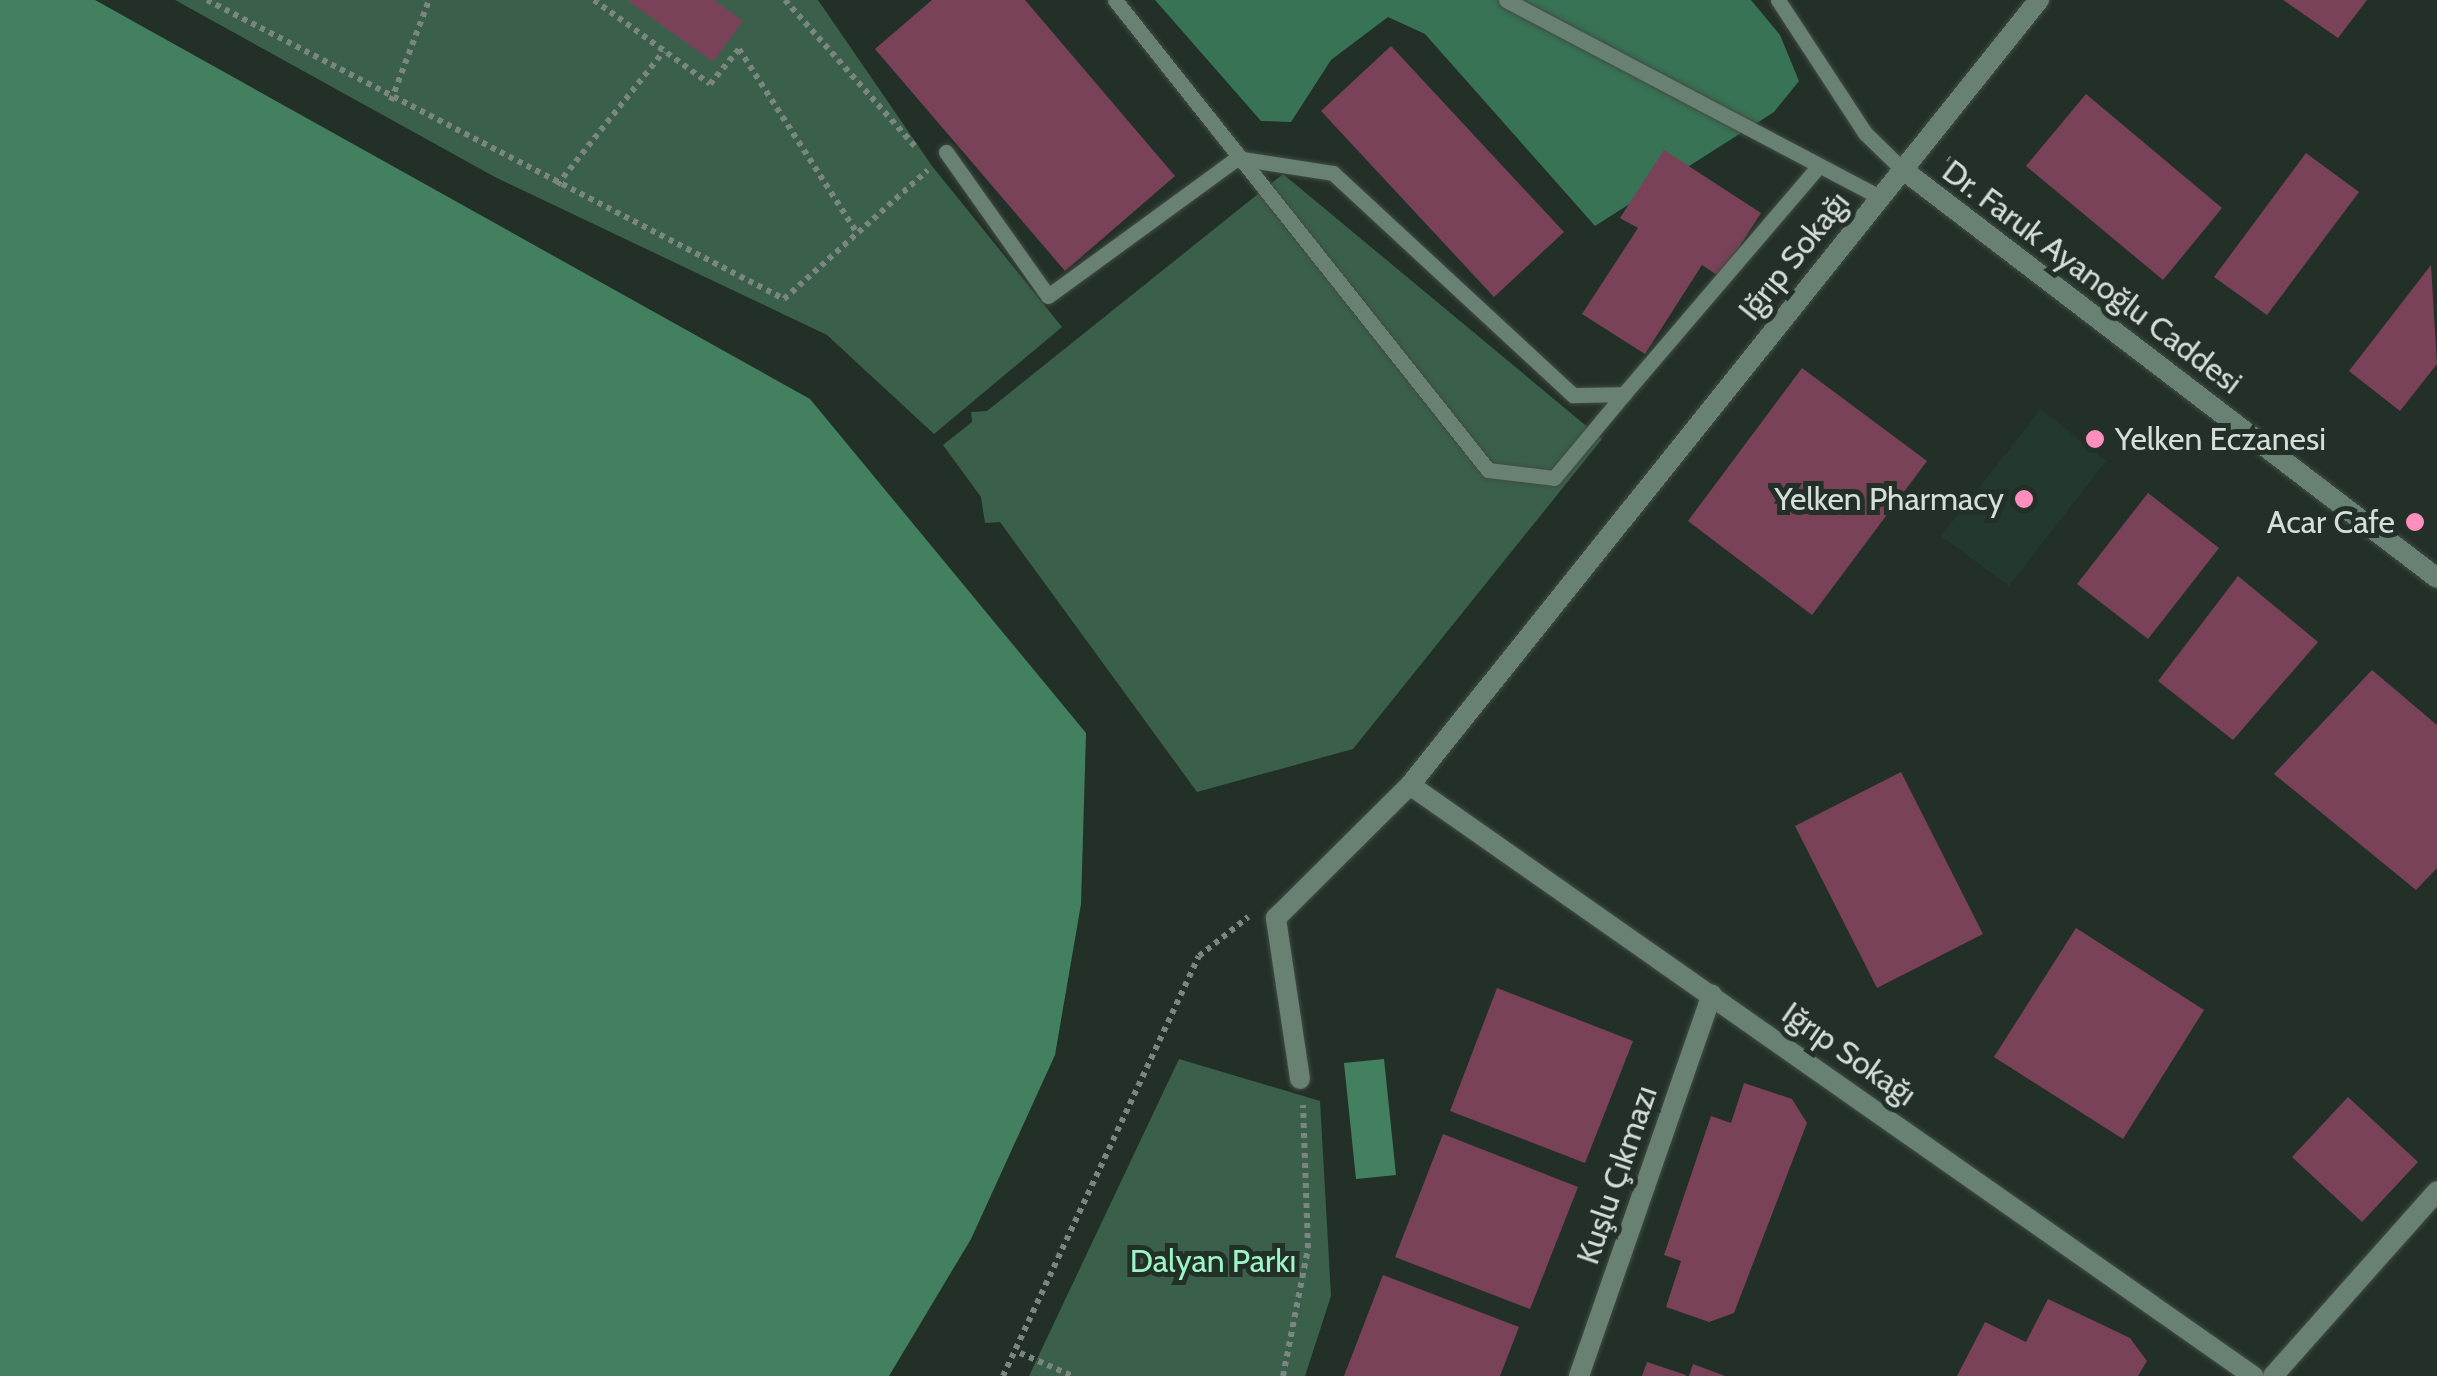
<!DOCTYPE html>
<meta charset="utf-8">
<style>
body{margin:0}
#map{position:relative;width:2437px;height:1376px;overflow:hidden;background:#233028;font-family:Cabin,sans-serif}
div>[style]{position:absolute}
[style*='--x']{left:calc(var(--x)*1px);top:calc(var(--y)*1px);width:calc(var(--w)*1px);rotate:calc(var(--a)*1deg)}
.built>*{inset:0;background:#24392d}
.green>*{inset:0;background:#3a604b}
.forest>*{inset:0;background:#377354}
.water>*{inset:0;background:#438060}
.building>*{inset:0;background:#794259}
.path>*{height:6px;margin-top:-3px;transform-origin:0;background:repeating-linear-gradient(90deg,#7c8680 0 5px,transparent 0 10px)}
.roads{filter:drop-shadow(0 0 2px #404c44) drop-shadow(0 0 2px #404c44)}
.service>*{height:15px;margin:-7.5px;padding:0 7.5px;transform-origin:7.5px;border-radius:7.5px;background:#688172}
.minor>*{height:20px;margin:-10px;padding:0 10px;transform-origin:10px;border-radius:10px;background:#688172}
.tertiary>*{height:20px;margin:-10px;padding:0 10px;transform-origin:10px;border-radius:10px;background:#688172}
.dots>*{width:28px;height:28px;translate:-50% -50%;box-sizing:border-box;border:5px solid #233028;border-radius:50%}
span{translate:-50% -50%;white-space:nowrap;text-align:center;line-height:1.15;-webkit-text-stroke:10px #233028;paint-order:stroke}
.street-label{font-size:32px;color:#d6ded9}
.poi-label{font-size:32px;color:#d6ded9}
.left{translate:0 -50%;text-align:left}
.right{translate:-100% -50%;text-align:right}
.park-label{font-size:32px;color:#9cf6c5}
</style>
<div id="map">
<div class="built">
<i style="clip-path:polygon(2041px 409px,2106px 461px,2009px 586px,1941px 536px)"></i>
</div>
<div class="green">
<i style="clip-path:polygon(175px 0,818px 0,932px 166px,1062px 327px,934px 434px,827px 335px,495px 177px)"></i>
<i style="clip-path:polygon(1283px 174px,1602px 439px,1353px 749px,1197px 792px,1000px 522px,985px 523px,981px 497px,943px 445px,972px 422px,971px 412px,987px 411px)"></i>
<i style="clip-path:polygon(1179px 1059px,1320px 1101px,1331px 1296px,1305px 1376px,1029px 1376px)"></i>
</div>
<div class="forest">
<i style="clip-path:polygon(1155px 0,1751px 0,1780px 35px,1799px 81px,1774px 112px,1595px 226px,1425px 34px,1388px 17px,1331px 60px,1291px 122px,1261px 121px)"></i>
</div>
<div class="water">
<i style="clip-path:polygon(0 0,95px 0,810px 399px,1086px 733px,1081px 904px,1055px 1055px,971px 1239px,889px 1376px,0 1376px)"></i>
<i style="clip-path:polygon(1384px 1059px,1396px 1175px,1356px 1179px,1344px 1063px)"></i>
</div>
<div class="building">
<i style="clip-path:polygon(627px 0,714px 0,743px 21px,713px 62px)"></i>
<i style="clip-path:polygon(932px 0,1025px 0,1175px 176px,1065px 271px,875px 49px)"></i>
<i style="clip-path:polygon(2283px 0,2367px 0,2338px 38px)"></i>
<i style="clip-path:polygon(1391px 46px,1564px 232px,1494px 297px,1321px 111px)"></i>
<i style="clip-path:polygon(2086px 94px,2222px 208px,2163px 280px,2026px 166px)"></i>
<i style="clip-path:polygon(1664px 150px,1761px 213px,1720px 277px,1702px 265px,1645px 354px,1582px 314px,1638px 228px,1620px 218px)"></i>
<i style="clip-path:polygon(2306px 153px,2359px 192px,2267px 315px,2214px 277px)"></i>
<i style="clip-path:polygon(2431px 265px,2437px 364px,2400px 411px,2349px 371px)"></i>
<i style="clip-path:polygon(1802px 368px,1927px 461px,1812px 615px,1688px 521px)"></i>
<i style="clip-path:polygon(2148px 493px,2219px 548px,2148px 639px,2077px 584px)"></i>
<i style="clip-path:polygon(2238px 576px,2318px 642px,2233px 740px,2158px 681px)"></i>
<i style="clip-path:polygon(2372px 670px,2437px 725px,2437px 868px,2416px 890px,2274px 774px)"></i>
<i style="clip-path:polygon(1901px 772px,1983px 934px,1877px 988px,1795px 826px)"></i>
<i style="clip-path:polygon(2076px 928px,2204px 1010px,2123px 1139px,1994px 1057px)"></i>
<i style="clip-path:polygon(1497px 988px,1633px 1041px,1585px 1163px,1450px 1111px)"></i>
<i style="clip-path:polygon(1744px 1083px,1792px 1099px,1807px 1123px,1734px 1313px,1709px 1322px,1666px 1307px,1681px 1261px,1664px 1255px,1711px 1116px,1731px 1123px)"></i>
<i style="clip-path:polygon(2348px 1097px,2418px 1162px,2362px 1222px,2292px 1157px)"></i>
<i style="clip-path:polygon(1443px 1134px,1578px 1187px,1530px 1309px,1395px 1257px)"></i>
<i style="clip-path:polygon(1383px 1275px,1519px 1327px,1500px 1376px,1344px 1376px)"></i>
<i style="clip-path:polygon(2048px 1299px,2130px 1338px,2147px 1361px,2138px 1376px,1957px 1376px,1985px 1322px,2026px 1342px)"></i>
<i style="clip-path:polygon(1647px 1362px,1686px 1375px,1686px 1376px,1642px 1376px)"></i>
<i style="clip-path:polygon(1693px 1364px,1725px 1376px,1689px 1376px)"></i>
</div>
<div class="path">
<i style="--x:207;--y:0;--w:650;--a:27.39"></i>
<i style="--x:784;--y:299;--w:193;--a:-41.9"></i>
<i style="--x:594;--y:0;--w:143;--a:35.9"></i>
<i style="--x:710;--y:84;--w:45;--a:-50.4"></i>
<i style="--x:739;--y:49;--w:219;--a:57.3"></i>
<i style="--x:785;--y:0;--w:200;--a:48.4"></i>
<i style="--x:391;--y:101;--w:108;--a:-69.4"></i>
<i style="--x:1948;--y:158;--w:33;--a:43"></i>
<i style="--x:557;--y:185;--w:171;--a:-51.4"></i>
<i style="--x:1020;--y:1353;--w:58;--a:23.5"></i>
<i style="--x:1003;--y:1376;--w:463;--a:-65"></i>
<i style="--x:1199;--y:956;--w:63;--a:-38.5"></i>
<i style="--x:1283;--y:1376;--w:130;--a:-78.9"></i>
<i style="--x:1308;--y:1248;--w:143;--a:-92"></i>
</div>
<div class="roads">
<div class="service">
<i style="--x:1115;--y:0;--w:600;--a:51.56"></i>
<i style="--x:1488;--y:470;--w:66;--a:6.9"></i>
<i style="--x:1554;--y:478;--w:109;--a:-50.2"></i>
<i style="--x:1506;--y:0;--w:422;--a:27.8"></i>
<i style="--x:1778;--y:0;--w:159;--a:56.8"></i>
<i style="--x:1865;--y:133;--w:52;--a:44.2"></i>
<i style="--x:946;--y:152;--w:176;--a:54.7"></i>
<i style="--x:1048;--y:296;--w:234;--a:-36.1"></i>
<i style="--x:1237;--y:158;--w:97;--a:8.9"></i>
<i style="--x:1333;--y:173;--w:327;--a:42.8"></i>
<i style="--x:1573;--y:395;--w:51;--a:-1.1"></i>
<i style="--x:1624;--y:394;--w:299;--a:-49.5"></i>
</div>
<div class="minor">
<i style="--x:1410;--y:785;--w:1030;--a:35.03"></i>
<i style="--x:1300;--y:1079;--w:163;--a:-98.5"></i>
<i style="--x:1276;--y:918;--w:189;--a:-44.8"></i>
<i style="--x:1410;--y:785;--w:1006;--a:-51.3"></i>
<i style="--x:1579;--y:1376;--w:404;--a:-70.8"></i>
<i style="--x:2273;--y:1376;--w:247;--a:-48.4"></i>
</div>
<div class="tertiary">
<i style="--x:1902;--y:169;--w:673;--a:37.4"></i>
</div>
</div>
<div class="dots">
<i style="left:2095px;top:439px;background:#fe8ebd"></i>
<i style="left:2024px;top:499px;background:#fe8ebd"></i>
<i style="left:2415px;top:522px;background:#fe8ebd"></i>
</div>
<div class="street-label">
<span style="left:1794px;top:256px;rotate:-51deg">Iğrıp Sokağı</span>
<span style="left:2092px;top:277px;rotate:37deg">Dr. Faruk Ayanoğlu Caddesi</span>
<span style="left:1849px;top:1054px;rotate:35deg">Iğrıp Sokağı</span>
<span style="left:1617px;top:1175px;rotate:-71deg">Kuşlu Çıkmazı</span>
</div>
<div class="poi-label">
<span class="left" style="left:2115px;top:439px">Yelken Eczanesi</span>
<span class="right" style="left:2004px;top:499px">Yelken Pharmacy</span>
<span class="right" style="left:2395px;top:522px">Acar Cafe</span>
</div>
<div class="park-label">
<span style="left:1213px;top:1261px">Dalyan Parkı</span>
</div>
</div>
